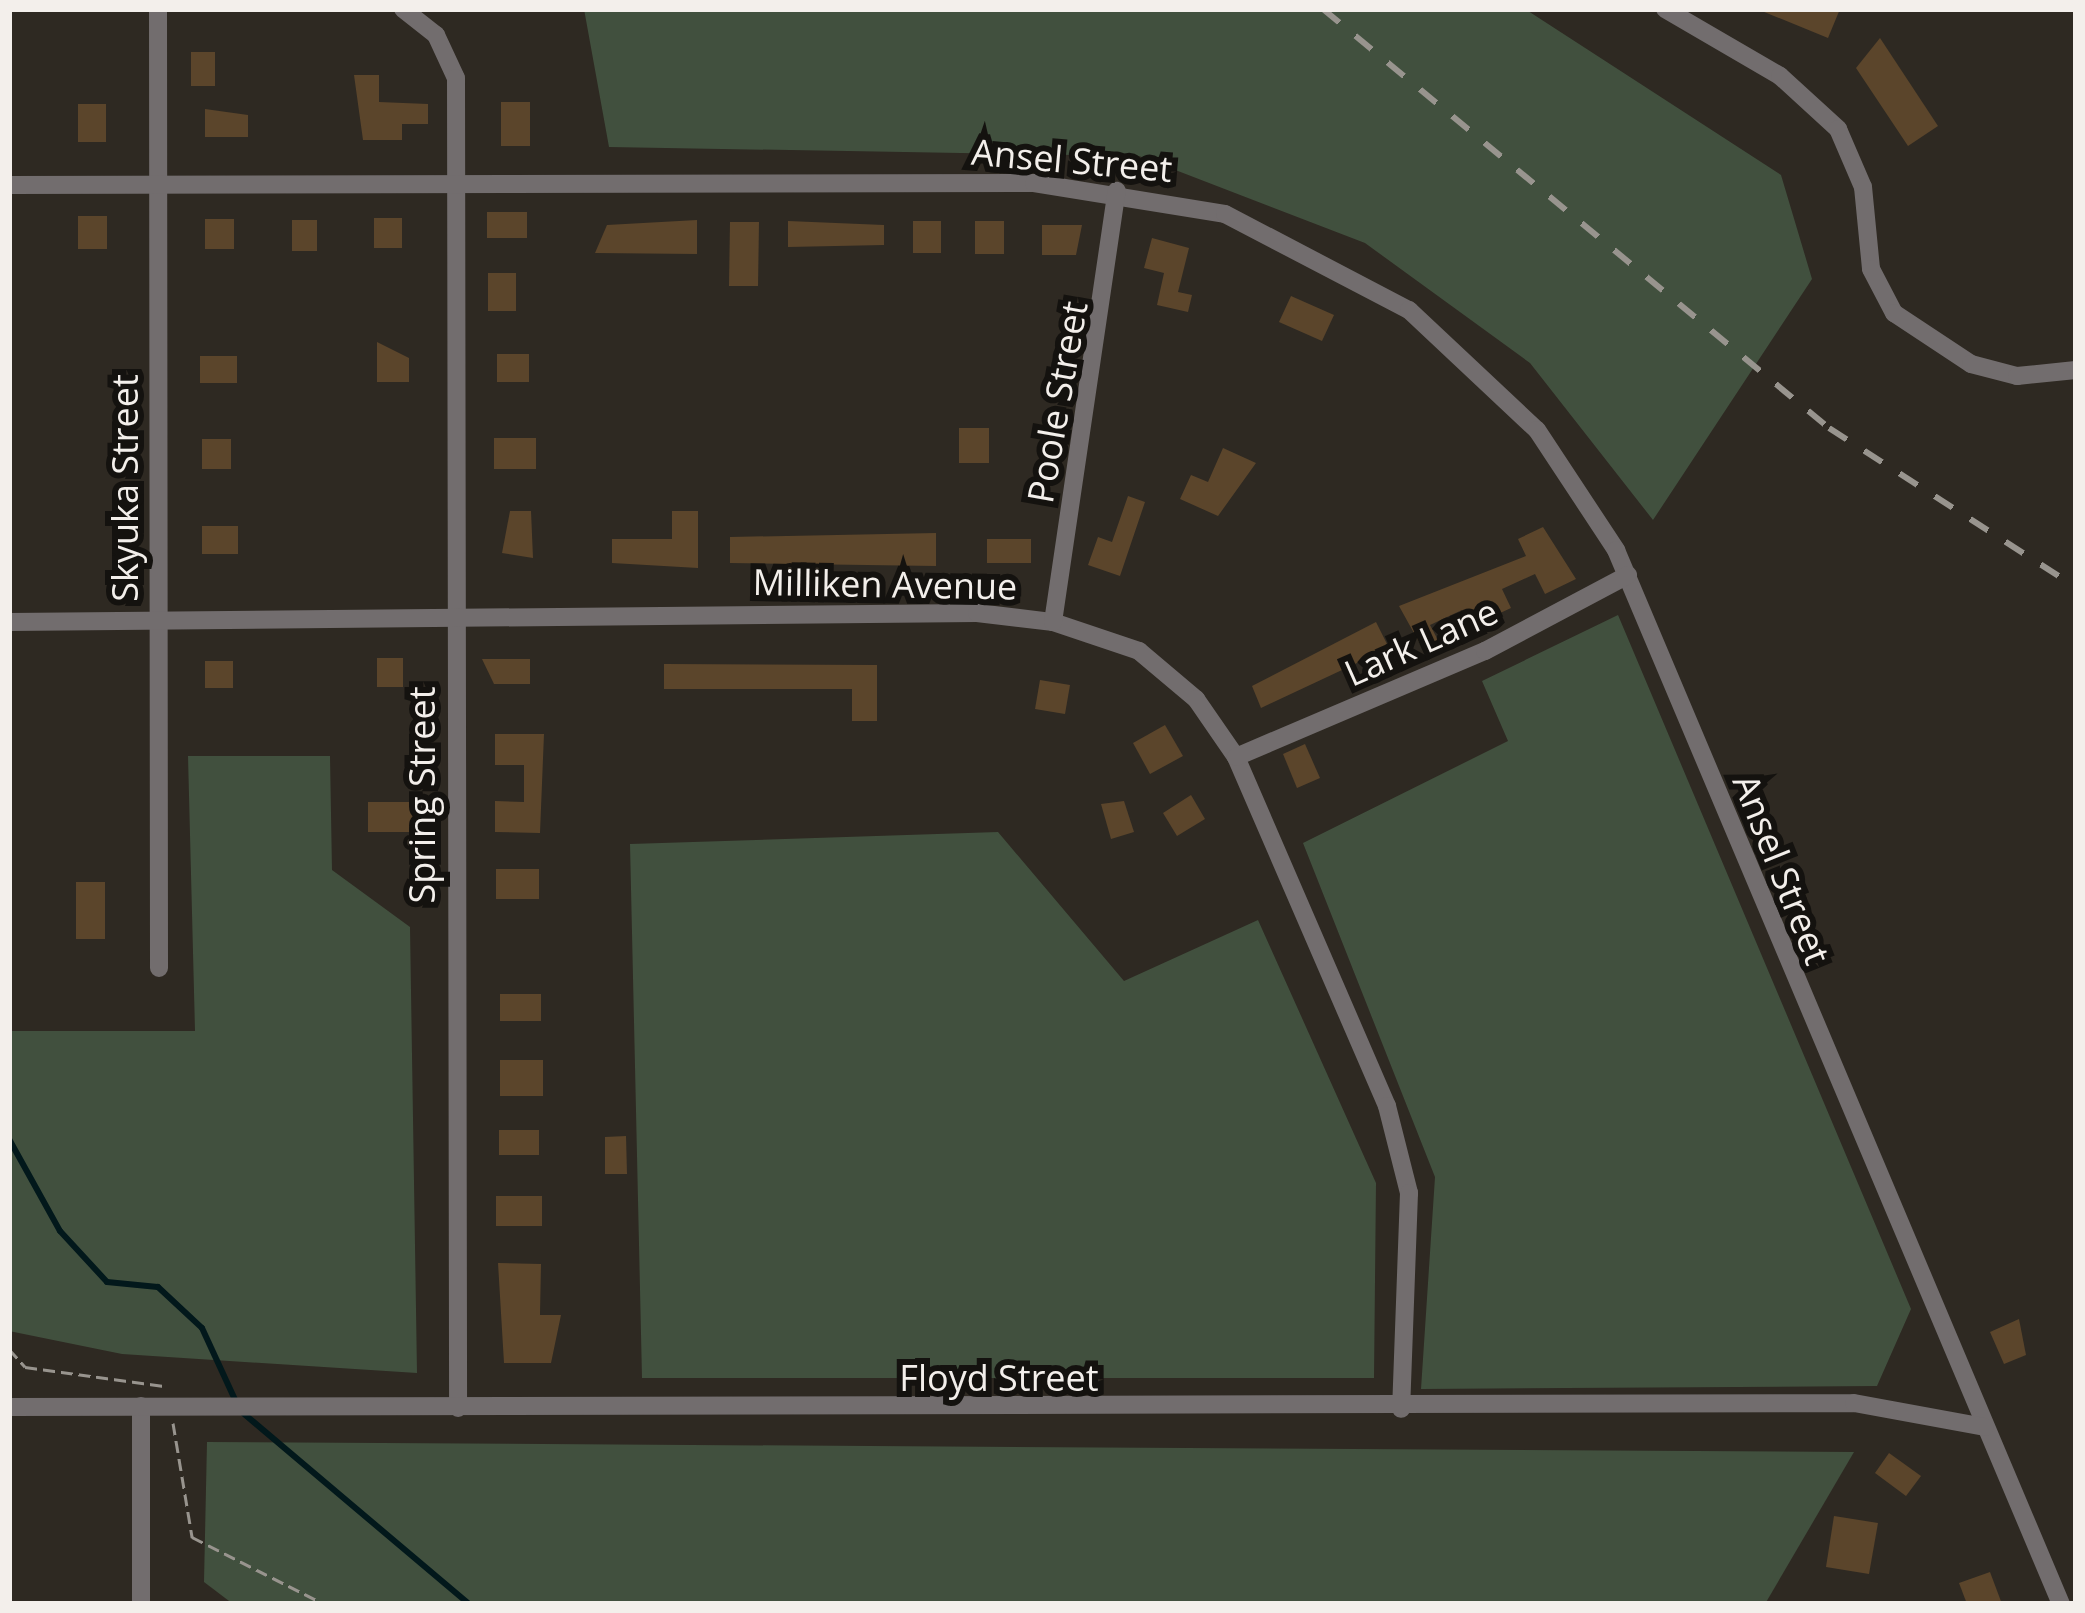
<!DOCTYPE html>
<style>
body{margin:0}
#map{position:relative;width:2085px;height:1613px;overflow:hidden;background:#2e2922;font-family:"Open Sans",sans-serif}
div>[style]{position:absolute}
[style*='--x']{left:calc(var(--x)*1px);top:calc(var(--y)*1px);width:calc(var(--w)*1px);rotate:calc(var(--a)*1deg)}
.green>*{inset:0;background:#41503e}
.stream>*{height:6px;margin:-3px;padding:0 3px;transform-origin:3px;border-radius:3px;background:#02181b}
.building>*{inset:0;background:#5b452b}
.path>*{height:3px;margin-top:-1.5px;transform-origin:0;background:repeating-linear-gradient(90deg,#98948e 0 12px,transparent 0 18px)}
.minor>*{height:18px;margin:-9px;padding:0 9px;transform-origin:9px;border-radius:9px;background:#726d6e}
.rail>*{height:6px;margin-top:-3px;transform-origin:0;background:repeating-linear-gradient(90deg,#98948e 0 21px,transparent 0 42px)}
span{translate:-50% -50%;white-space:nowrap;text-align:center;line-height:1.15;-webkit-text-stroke:12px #14120f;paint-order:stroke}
.street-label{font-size:36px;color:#f3efeb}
.frame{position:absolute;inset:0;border:12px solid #f3efeb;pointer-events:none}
</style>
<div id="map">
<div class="green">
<i style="clip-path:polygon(584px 9px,1525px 9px,1781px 175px,1812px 279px,1653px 520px,1530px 363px,1365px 243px,1139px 156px,609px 147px)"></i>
<i style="clip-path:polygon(1618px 615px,1911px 1309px,1877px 1386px,1421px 1389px,1435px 1177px,1303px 843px,1508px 741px,1482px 681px)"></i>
<i style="clip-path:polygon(188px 756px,330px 756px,332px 870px,410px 927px,417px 1373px,122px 1354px,9px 1331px,9px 1031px,195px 1031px)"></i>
<i style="clip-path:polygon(998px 832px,1124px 981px,1258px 920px,1376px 1183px,1374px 1378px,642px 1378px,630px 844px)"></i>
<i style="clip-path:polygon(207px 1442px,1854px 1452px,1765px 1604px,233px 1604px,204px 1582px)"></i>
</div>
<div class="stream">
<i style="--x:9;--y:1139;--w:105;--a:61"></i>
<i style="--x:60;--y:1231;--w:69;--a:47.3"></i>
<i style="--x:107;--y:1282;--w:51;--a:5.6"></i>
<i style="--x:158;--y:1287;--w:60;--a:43"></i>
<i style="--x:202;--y:1328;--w:81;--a:65.3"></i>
<i style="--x:243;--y:1413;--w:296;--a:40.2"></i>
</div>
<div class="building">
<i style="clip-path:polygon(1757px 9px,1840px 9px,1828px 38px)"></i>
<i style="clip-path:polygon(1880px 38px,1938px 126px,1908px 146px,1856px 68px)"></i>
<i style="clip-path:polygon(191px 52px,215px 52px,215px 86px,191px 86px)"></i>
<i style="clip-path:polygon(354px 75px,379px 75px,379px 102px,428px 104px,428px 124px,402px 124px,402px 140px,363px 140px)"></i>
<i style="clip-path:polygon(501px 102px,530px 102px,530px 146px,501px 146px)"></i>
<i style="clip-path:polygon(78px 104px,106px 104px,106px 142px,78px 142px)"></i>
<i style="clip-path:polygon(205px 109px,248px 115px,248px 137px,205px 137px)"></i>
<i style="clip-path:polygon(487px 212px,527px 212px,527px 238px,487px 238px)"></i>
<i style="clip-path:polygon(78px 216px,107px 216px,107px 249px,78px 249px)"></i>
<i style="clip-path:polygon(374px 218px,402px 218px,402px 248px,374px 248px)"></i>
<i style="clip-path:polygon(205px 219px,234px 219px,234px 249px,205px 249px)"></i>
<i style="clip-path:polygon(292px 220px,317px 220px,317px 251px,292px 251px)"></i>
<i style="clip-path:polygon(697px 220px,697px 254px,595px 253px,607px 225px)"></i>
<i style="clip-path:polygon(788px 221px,884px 225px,884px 245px,788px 247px)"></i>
<i style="clip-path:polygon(913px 221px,941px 221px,941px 253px,913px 253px)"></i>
<i style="clip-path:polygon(975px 221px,1004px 221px,1004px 254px,975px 254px)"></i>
<i style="clip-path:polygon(730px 222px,759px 222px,758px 286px,729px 286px)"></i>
<i style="clip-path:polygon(1042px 225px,1082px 225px,1076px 255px,1042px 255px)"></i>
<i style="clip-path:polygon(1152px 238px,1189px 248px,1178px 292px,1192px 295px,1188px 312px,1157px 305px,1164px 273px,1144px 268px)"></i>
<i style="clip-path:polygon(488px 273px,516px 273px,516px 311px,488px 311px)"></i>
<i style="clip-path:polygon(1291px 296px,1334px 315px,1322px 341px,1279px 322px)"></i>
<i style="clip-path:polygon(377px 342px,409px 358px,409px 382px,377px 382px)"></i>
<i style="clip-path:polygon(497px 354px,529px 354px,529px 382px,497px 382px)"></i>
<i style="clip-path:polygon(200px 356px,237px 356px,237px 383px,200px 383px)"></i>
<i style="clip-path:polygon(959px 428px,989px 428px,989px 463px,959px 463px)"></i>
<i style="clip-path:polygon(494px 438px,536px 438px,536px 469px,494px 469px)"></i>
<i style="clip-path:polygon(202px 439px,231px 439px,231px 469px,202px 469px)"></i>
<i style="clip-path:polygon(1223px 448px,1256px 463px,1218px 516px,1180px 499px,1191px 475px,1208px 482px)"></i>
<i style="clip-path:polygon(1128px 496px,1145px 502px,1120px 576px,1088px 565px,1098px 537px,1112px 542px)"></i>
<i style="clip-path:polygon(510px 511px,531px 511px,533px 558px,502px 553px)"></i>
<i style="clip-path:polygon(672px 511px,698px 511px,698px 568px,612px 563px,612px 539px,672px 539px)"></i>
<i style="clip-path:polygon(202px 526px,238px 526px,238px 554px,202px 554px)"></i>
<i style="clip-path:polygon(1543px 527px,1576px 579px,1545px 594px,1535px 574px,1502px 589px,1511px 608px,1470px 627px,1462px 610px,1430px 625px,1440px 644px,1425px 653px,1399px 606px,1526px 556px,1518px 539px)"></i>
<i style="clip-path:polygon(936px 533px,936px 566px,730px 563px,730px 537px)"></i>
<i style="clip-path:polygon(987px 539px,1031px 539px,1031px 563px,987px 563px)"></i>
<i style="clip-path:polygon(1376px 622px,1389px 648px,1261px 708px,1252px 686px)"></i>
<i style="clip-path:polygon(377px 658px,403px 658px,403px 687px,377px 687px)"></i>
<i style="clip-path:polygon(482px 659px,530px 659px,530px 684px,494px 684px)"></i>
<i style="clip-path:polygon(205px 661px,233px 661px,233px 688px,205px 688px)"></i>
<i style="clip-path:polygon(664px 664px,877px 665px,877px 721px,852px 721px,852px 689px,664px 689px)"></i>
<i style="clip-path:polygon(1040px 680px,1070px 685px,1065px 714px,1035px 709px)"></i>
<i style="clip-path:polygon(1165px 725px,1183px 756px,1150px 774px,1133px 743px)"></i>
<i style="clip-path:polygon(495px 734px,544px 734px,540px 833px,495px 832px,495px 801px,524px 802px,524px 765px,495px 765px)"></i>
<i style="clip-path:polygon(1305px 744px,1320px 778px,1297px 788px,1283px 754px)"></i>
<i style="clip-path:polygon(1191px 795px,1205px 819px,1177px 836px,1163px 813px)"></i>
<i style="clip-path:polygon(1124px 801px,1134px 832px,1111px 839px,1101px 804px)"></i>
<i style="clip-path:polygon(368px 802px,413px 802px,413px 832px,368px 832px)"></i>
<i style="clip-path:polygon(496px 869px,539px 869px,539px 899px,496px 899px)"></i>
<i style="clip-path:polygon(76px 882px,105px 882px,105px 939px,76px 939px)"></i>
<i style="clip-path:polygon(500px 994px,541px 994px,541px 1021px,500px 1021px)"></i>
<i style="clip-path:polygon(500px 1060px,543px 1060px,543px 1096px,500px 1096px)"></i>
<i style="clip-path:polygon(499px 1130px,539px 1130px,539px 1155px,499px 1155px)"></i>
<i style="clip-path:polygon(626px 1136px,627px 1174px,605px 1174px,605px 1137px)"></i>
<i style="clip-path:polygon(496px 1196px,542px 1196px,542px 1226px,496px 1226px)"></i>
<i style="clip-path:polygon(498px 1263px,541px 1264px,540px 1315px,561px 1315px,551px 1363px,504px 1363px)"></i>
<i style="clip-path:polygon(2019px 1319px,2026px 1355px,2004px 1364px,1990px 1332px)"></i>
<i style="clip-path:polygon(1889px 1453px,1921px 1476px,1906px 1496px,1875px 1473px)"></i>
<i style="clip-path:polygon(1834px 1516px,1878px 1523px,1869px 1574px,1826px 1567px)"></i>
<i style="clip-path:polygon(1990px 1572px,2002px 1604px,1967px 1604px,1959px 1583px)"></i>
</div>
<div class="path">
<i style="--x:9;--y:1349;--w:24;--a:48"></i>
<i style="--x:25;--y:1367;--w:140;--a:7.8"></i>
<i style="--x:173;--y:1423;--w:116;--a:80.5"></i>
<i style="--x:192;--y:1537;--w:148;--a:26.9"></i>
</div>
<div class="minor">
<i style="--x:158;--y:9;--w:959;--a:89.94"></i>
<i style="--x:403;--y:9;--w:42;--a:38.2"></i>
<i style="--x:436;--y:35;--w:47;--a:65.1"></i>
<i style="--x:456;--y:78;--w:1330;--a:89.91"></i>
<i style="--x:1665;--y:9;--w:133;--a:30.2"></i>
<i style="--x:1780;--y:76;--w:79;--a:42.4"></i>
<i style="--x:1838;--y:129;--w:63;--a:66.7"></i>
<i style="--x:1863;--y:187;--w:82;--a:84.4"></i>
<i style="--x:1871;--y:269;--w:50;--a:62.4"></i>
<i style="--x:1894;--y:313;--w:92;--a:33.5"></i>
<i style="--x:1971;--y:364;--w:48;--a:14.6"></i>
<i style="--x:2017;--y:376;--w:59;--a:-5.8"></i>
<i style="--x:9;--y:185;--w:1025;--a:-0.11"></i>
<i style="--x:1034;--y:183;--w:193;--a:9.2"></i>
<i style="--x:1225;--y:214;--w:208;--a:27.6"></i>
<i style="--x:1409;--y:310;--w:175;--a:43.2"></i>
<i style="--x:1537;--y:430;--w:144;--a:56.6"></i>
<i style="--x:1616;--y:550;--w:1144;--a:67.11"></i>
<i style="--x:9;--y:622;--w:968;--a:-0.53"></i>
<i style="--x:977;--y:613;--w:77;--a:6.8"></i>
<i style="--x:1053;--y:622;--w:91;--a:18.6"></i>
<i style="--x:1139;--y:651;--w:75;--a:40.1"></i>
<i style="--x:1196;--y:699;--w:70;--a:55.4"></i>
<i style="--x:1236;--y:757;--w:380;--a:66.6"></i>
<i style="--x:1387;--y:1106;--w:90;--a:75.8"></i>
<i style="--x:1409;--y:1193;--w:216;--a:92.1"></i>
<i style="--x:1053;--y:622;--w:436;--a:-81.6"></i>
<i style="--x:1236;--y:757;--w:271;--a:-23.1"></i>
<i style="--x:1485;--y:651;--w:162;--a:-28"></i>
<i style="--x:141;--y:1406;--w:198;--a:90"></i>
<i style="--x:9;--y:1407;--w:1845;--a:-0.12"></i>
<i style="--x:1854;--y:1403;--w:133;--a:10.4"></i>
</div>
<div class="rail">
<i style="--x:1323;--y:9;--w:657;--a:39.63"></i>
<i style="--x:1829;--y:428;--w:294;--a:32.8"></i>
</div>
<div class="street-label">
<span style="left:1072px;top:160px;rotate:5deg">Ansel Street</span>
<span style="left:1057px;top:402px;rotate:-80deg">Poole Street</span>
<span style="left:125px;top:488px;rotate:-90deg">Skyuka Street</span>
<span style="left:885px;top:584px;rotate:1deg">Milliken Avenue</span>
<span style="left:1421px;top:642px;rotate:-24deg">Lark Lane</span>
<span style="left:422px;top:795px;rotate:-90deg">Spring Street</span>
<span style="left:1782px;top:869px;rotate:68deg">Ansel Street</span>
<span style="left:999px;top:1378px">Floyd Street</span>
</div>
<div class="frame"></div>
</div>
